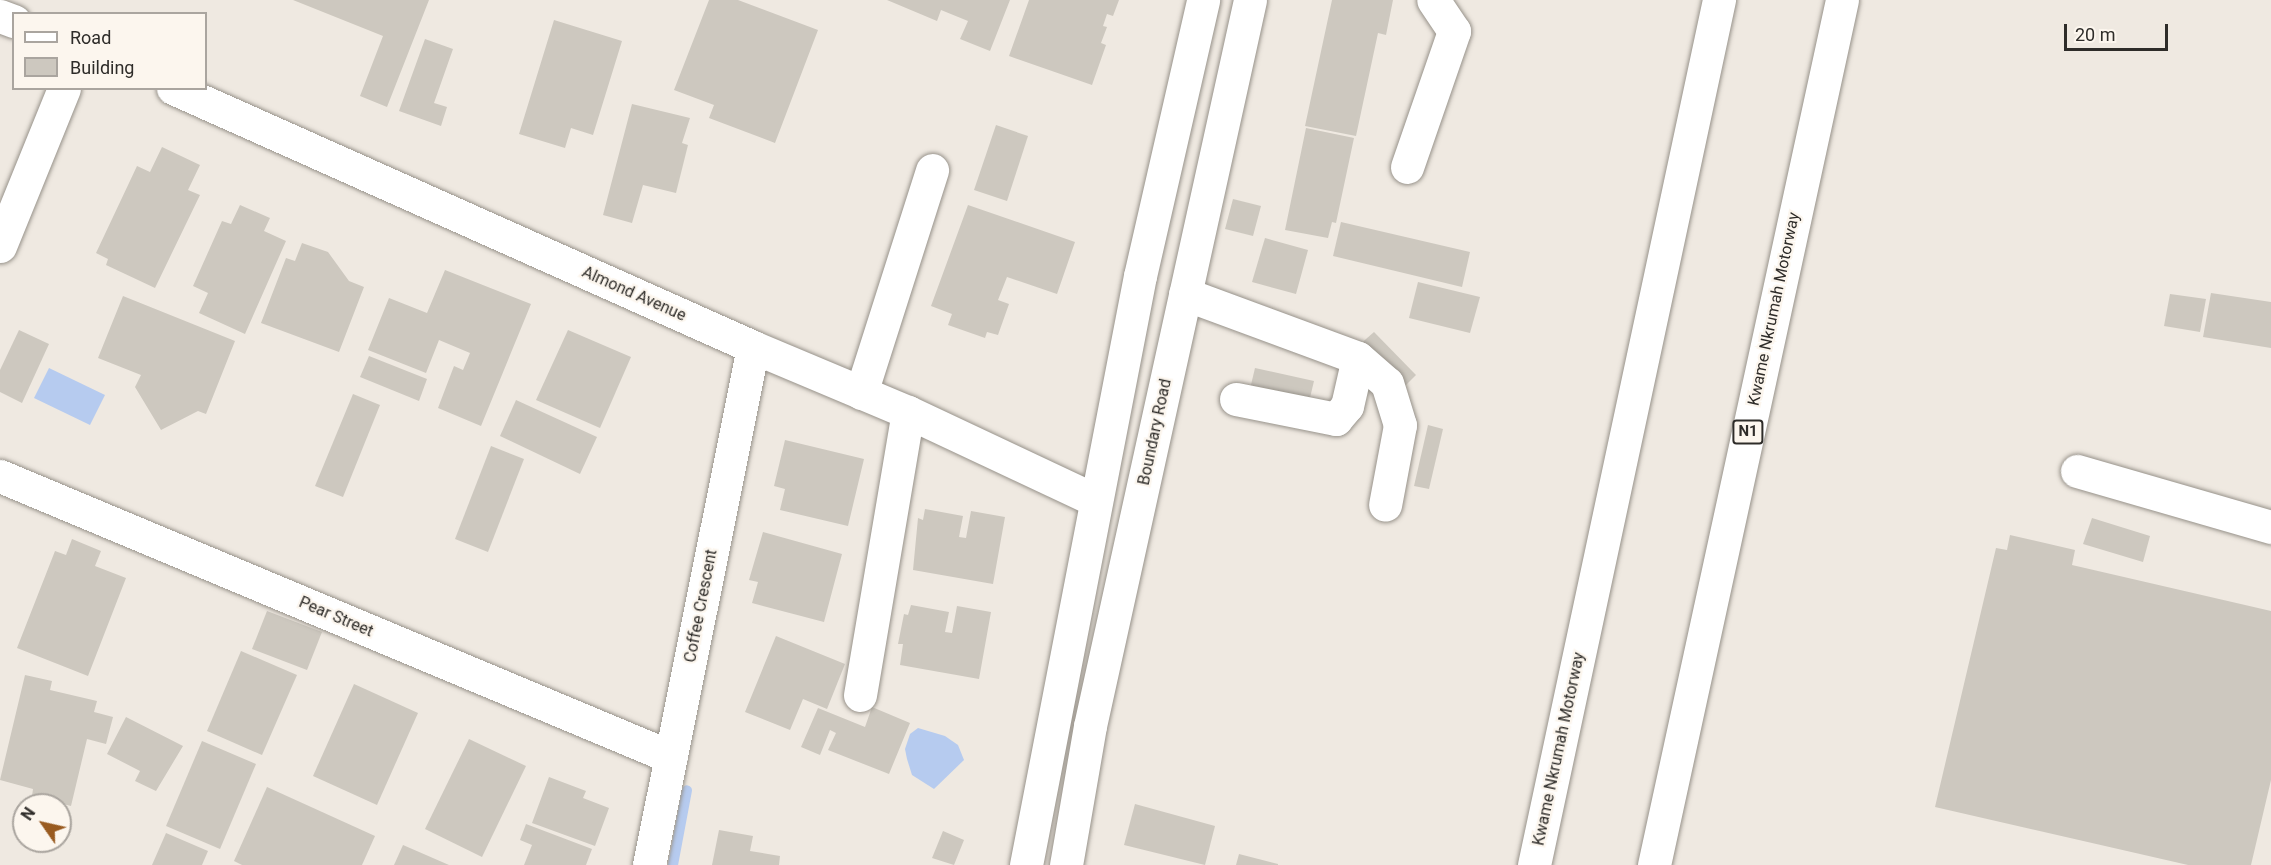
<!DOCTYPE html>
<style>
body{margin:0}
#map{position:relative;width:2271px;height:865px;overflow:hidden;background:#efe9e1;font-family:Roboto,sans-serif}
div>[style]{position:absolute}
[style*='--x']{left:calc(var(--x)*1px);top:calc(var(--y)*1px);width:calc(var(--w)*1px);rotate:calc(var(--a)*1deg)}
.water>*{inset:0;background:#b6cbef}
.stream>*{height:10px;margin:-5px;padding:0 5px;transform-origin:5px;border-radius:5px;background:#b6cbef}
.building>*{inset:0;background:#cdc8bf}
.roads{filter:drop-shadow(0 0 2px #97928a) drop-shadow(0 0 2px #97928a)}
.minor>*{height:33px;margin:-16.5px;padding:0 16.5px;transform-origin:16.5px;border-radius:16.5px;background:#fff}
.major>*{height:33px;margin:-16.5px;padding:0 16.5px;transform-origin:16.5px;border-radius:16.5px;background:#fff}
.highway>*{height:33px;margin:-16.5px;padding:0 16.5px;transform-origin:16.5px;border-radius:16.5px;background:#fff}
span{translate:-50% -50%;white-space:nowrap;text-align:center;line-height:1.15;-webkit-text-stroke:4.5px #fcf6ee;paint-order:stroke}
.shield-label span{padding:2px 4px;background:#fcf6ee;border:2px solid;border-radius:4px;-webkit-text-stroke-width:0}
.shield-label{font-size:15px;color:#2e2c29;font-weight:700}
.street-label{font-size:16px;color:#2e2c29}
.legend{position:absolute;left:12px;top:12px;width:195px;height:78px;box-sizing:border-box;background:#fcf6ee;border:2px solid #aaa59f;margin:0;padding:8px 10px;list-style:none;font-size:18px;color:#2e2c29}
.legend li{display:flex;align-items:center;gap:12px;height:30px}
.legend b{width:30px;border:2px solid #aaa59f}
.north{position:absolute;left:12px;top:793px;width:60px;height:60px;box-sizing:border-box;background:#fcf6ee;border:2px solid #aaa59f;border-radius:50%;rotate:304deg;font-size:16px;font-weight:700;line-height:24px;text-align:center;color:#2e2c29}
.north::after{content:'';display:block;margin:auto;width:21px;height:27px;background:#995b20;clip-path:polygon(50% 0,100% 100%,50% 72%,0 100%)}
.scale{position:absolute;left:2064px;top:24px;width:104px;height:27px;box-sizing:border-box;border:3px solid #2e2c29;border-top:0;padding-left:8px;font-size:18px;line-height:21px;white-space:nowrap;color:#2e2c29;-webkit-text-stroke:4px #fcf6ee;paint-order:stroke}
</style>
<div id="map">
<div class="water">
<i style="clip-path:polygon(49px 368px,105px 395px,90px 425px,34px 398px)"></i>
<i style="clip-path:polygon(918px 728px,945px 736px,958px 745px,964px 760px,934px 789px,912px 775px,907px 759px,905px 749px,910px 734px)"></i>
</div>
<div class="stream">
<i style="--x:673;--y:865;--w:76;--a:-79.4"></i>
</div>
<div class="building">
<i style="clip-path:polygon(293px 0,429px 0,387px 107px,360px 96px,383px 36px)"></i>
<i style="clip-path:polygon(709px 0,738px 0,818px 30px,775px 143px,709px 118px,714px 105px,674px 90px)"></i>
<i style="clip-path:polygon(887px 0,1010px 0,990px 51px,960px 39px,968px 21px,941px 10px,937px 21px)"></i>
<i style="clip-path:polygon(1029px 0,1119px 0,1113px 16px,1107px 14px,1103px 26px,1107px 27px,1101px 43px,1106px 45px,1092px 85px,1009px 56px)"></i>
<i style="clip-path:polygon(1332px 0,1393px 0,1386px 35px,1378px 33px,1356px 136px,1305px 126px)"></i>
<i style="clip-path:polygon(554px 20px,622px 41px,593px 135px,571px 128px,565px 148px,519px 134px)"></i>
<i style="clip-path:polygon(425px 39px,453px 49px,434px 103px,447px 107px,441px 126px,399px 111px)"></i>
<i style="clip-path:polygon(632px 104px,690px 118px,682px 143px,688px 145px,676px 193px,643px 185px,632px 223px,603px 215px)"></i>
<i style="clip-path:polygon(996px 125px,1028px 136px,1007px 201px,974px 190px)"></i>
<i style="clip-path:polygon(1306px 128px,1354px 138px,1336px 223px,1332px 222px,1328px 238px,1285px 230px)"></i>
<i style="clip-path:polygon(162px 147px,200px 165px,188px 190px,200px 195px,155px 288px,106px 265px,108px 259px,96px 253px,137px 166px,150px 172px)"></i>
<i style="clip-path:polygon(1233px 199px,1261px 206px,1253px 236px,1225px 229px)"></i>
<i style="clip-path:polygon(240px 205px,270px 218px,264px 231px,286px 241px,245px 334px,199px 313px,208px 293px,193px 286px,222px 221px,231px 224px)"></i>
<i style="clip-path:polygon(968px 205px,1075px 242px,1057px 294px,1007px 277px,998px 300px,1009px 304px,998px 335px,987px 332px,985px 338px,948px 325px,952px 314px,931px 306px)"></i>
<i style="clip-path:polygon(1341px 222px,1470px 252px,1462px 287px,1333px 256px)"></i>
<i style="clip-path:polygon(1265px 238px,1308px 250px,1296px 294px,1252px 282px)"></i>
<i style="clip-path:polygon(302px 243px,328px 252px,349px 281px,364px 287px,339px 352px,261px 323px,286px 258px,295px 261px)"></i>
<i style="clip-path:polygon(445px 270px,531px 304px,481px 426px,438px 408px,454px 366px,463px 370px,470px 353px,439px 340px,426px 373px,368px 350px,389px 298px,427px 313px)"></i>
<i style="clip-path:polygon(1418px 282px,1480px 297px,1470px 333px,1409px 318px)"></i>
<i style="clip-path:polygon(2211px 293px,2271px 302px,2271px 348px,2203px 337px)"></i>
<i style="clip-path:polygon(2170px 294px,2206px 299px,2200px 332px,2164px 326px)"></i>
<i style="clip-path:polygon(123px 296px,235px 341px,206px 414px,198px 411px,161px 430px,135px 387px,141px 375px,98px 358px)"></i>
<i style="clip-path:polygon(19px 330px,49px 344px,22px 403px,0 392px,0 370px)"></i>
<i style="clip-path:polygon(568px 330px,631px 357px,600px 428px,536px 400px)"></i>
<i style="clip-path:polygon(1374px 332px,1416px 375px,1401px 390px,1358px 346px)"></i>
<i style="clip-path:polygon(369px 356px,427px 379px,419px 401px,360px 377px)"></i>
<i style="clip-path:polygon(1255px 368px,1314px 381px,1309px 402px,1250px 389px)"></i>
<i style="clip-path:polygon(353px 394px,380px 405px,343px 497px,315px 486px)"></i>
<i style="clip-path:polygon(516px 400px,597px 437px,580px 474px,500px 436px)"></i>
<i style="clip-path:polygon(1428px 425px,1443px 429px,1429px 489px,1414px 486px)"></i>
<i style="clip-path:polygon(785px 440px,864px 459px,848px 526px,780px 510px,785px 489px,774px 486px)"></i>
<i style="clip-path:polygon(491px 446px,524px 459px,488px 552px,455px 539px)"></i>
<i style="clip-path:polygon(925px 509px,963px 516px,959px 537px,966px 538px,971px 511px,1005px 517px,993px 584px,913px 570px,918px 518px,923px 520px)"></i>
<i style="clip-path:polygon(2092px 518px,2150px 536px,2143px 562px,2083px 544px)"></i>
<i style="clip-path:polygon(763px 532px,842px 554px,824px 622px,752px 603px,758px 582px,749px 580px)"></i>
<i style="clip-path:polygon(2010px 535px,2075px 550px,2072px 565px,2271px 611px,2271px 780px,2251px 865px,2188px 865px,1935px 807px,1996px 548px,2007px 550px)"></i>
<i style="clip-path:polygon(72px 539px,101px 551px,95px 566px,126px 578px,88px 676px,17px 648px,55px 551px,66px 555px)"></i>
<i style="clip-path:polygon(911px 605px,949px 612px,945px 632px,952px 633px,957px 606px,991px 612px,979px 679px,900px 665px,903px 644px,898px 644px,904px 614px,908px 615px)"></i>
<i style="clip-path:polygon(267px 611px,322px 632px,307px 670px,252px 649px)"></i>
<i style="clip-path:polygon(776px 636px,845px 664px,827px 709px,803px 699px,790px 730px,745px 712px)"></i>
<i style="clip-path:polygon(241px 651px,297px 675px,262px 755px,207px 731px)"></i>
<i style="clip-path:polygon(25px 675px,52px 681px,50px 690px,97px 701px,94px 712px,113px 717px,106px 744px,87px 739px,71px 806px,32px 796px,33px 789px,0 780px)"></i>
<i style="clip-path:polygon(354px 684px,418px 713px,377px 805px,313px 776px)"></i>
<i style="clip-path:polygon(872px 707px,910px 723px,889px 774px,828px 750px,836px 733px,830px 730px,820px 755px,801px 747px,818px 708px,865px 727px)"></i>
<i style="clip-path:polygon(126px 717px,183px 746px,156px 791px,135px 781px,140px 771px,107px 754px)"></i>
<i style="clip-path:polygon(469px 739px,526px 766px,482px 857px,425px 829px)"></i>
<i style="clip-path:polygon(202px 741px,256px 764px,220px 849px,166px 826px)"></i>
<i style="clip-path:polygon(549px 777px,586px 791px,583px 798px,609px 808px,595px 846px,532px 823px)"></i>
<i style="clip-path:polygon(267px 787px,375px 836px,362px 865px,242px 865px,234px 861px)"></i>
<i style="clip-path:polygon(1135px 804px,1215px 826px,1205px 865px,1124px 845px)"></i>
<i style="clip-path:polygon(526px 824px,592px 849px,586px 865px,524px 865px,532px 845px,520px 840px)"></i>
<i style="clip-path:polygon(719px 830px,753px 836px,750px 851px,780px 856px,779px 865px,712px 865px)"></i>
<i style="clip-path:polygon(943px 831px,964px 840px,954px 865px,932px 858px)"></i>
<i style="clip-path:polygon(166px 833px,208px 851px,202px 865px,152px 865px)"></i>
<i style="clip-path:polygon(403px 845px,449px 865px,394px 865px)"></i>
<i style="clip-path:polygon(1239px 854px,1278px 864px,1278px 865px,1236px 865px)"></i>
</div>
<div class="roads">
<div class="minor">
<i style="--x:0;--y:16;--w:15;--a:20"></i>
<i style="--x:173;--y:88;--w:635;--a:24.06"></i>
<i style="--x:753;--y:347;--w:168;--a:22.8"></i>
<i style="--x:908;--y:412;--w:207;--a:25.2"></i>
<i style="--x:1407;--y:167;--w:144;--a:-70.9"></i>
<i style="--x:1454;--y:31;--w:37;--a:-124"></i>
<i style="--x:0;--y:246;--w:170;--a:-67.9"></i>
<i style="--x:1185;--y:294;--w:184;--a:20.3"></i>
<i style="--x:1358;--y:358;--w:38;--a:41"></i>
<i style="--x:1387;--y:383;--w:44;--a:72.8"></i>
<i style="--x:1400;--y:425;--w:81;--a:100.6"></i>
<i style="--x:861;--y:393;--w:234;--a:-72.3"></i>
<i style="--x:1236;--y:399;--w:102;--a:11.3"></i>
<i style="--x:1336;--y:419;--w:17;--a:-50"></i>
<i style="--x:1347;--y:406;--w:49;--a:-77.1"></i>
<i style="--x:2077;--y:471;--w:202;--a:16.1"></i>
<i style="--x:0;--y:476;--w:727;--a:22.72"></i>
<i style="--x:860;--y:695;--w:287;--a:-80.4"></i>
<i style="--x:649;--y:865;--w:528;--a:-78.65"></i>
</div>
<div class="major">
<i style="--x:1026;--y:865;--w:600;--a:-79.05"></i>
<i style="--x:1140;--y:276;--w:283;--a:-77.1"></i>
<i style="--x:1066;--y:865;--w:141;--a:-80.2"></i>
<i style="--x:1090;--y:726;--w:743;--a:-77.57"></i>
</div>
<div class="highway">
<i style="--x:1534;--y:865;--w:885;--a:-77.93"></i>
<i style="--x:1654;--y:865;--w:885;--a:-77.74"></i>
</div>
</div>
<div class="shield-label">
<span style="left:1748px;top:432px">N1</span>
</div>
<div class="street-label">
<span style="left:634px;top:294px;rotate:24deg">Almond Avenue</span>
<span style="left:1774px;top:309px;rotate:-78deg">Kwame Nkrumah Motorway</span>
<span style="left:1155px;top:432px;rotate:-78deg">Boundary Road</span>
<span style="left:701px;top:606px;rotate:-79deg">Coffee Crescent</span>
<span style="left:336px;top:617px;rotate:23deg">Pear Street</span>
<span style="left:1559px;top:749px;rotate:-78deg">Kwame Nkrumah Motorway</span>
</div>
<ul class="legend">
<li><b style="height:8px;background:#fff"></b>Road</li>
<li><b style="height:16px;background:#cdc8bf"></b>Building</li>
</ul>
<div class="north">N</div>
<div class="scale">20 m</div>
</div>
